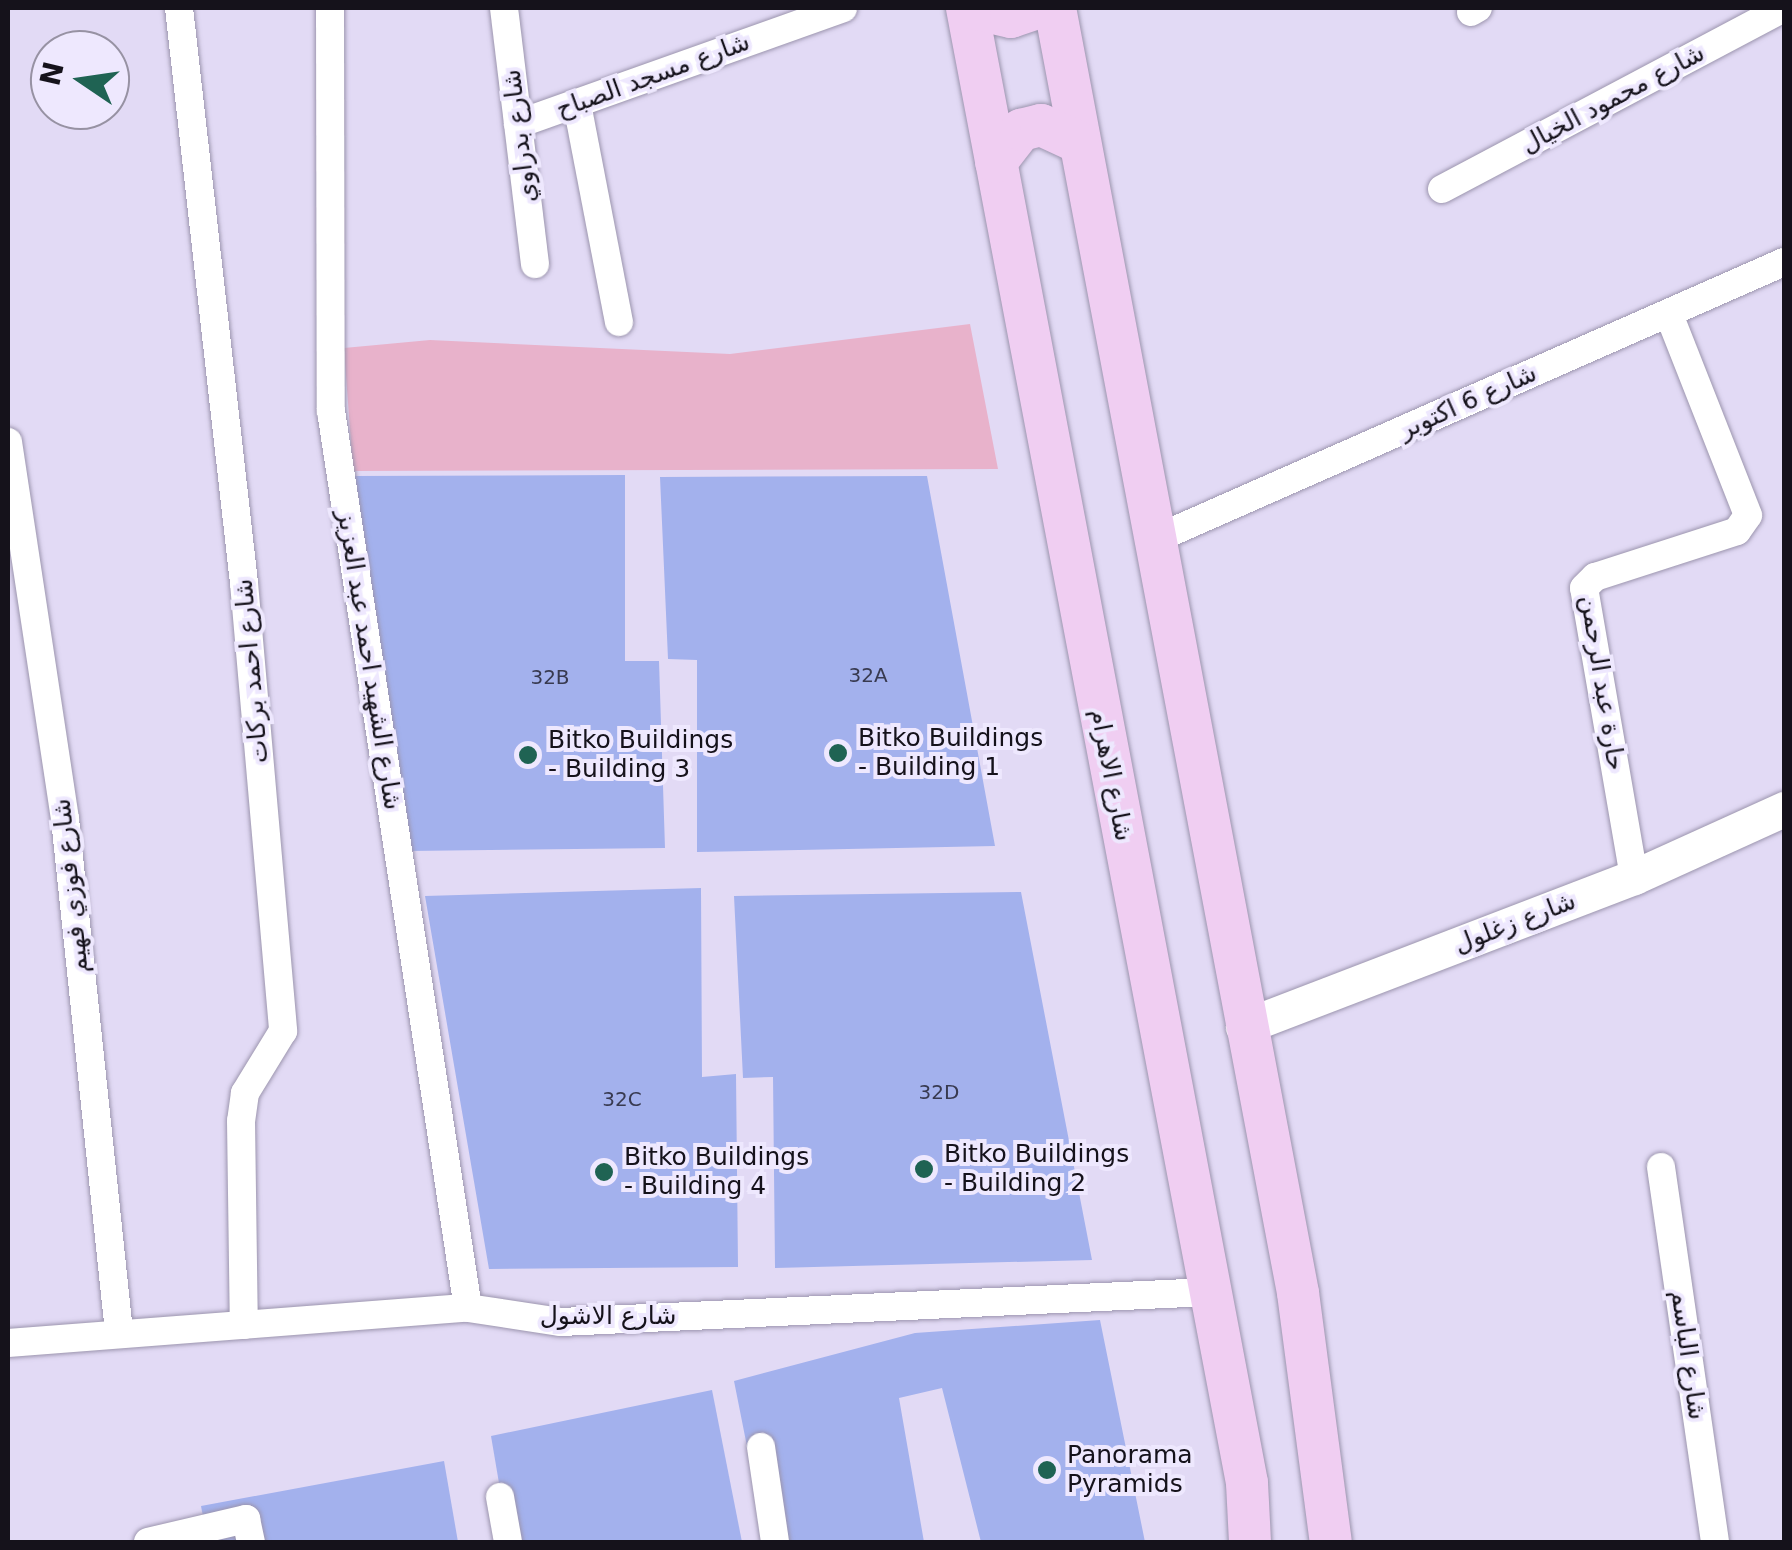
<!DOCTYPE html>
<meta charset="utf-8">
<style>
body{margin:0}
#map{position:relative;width:1792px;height:1550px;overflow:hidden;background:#e2daf5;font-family:"DejaVu Sans",Vazirmatn,sans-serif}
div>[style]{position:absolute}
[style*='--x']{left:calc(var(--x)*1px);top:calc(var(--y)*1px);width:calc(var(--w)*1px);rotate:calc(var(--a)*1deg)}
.green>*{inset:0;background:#e8b2cb}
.building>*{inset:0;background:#a3b1ed}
.roads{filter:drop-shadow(0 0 2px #9c95ae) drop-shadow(0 0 2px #9c95ae)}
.minor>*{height:28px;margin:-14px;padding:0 14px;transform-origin:14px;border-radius:14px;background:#fff}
.tertiary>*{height:35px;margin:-17.5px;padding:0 17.5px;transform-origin:17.5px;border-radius:17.5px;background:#fff}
.primary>*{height:42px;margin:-21px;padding:0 21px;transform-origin:21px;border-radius:21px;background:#f0cef2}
.dots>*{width:28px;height:28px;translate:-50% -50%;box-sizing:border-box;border:5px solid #eee8fe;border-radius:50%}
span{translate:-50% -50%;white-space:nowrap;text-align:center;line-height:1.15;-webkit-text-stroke:8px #eee8fe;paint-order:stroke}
.number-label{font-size:20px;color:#383a50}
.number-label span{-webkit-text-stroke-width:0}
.street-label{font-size:25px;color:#15121b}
.poi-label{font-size:25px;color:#15121b}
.left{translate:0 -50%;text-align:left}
.frame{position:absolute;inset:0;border:10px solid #15121b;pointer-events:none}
.north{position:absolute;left:30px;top:30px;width:100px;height:100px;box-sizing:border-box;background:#eee8fe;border:2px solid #9792a3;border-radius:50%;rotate:283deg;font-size:28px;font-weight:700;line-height:40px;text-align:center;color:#15121b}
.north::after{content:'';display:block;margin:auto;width:35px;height:45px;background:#1f6353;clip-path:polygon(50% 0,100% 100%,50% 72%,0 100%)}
</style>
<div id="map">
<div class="green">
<i style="clip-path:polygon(970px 324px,998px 469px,353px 471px,344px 348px,430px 340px,730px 354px)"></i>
</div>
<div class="building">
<i style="clip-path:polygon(625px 475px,625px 661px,659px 661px,665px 848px,409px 851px,353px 476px)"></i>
<i style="clip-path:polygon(927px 476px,995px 846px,697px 852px,697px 660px,668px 659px,660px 477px)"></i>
<i style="clip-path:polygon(701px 888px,702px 1077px,736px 1074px,738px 1267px,489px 1269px,425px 896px)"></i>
<i style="clip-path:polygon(1021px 892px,1092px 1260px,775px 1268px,773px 1077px,743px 1078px,734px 896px)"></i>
<i style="clip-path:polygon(1100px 1320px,1145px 1542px,981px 1542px,942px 1388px,899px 1398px,924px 1542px,766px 1542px,734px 1381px,915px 1333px)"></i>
<i style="clip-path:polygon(712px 1390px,742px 1542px,509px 1542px,491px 1436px)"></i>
<i style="clip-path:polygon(444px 1461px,458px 1542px,208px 1542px,201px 1506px)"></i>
</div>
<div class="roads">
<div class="minor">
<i style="--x:179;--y:8;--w:579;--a:83.55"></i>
<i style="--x:244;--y:583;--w:450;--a:85"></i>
<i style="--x:283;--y:1031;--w:73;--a:121.5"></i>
<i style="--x:245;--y:1093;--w:28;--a:98"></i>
<i style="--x:241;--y:1121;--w:204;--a:89.2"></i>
<i style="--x:330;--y:8;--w:403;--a:89.9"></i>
<i style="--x:331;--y:411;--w:907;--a:81.32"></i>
<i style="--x:504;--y:8;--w:258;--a:83.1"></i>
<i style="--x:1471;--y:12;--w:8;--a:-30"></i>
<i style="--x:577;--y:104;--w:222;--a:79.1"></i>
<i style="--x:518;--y:124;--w:345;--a:-19.6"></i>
<i style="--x:1442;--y:189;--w:387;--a:-27.9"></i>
<i style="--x:8;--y:442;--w:381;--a:81.4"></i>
<i style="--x:65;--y:819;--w:516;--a:83.99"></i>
<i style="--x:1151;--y:541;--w:692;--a:-23.79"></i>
<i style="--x:1634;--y:877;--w:293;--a:-99.8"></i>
<i style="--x:1584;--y:588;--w:16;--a:-45"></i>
<i style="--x:1595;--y:577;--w:149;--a:-17.9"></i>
<i style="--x:1737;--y:531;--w:19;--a:-55"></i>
<i style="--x:1748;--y:515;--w:216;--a:-111.5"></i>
<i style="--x:1661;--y:1167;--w:379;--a:81.8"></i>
<i style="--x:8;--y:1343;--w:461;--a:-4.4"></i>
<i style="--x:468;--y:1308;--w:94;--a:8.6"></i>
<i style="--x:561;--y:1322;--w:650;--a:-2.65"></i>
<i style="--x:761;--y:1447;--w:96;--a:81.6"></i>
<i style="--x:500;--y:1497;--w:46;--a:79.9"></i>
<i style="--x:148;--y:1542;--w:101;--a:-13.2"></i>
<i style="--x:246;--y:1519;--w:24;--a:78"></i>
</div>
<div class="tertiary">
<i style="--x:1243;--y:1027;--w:419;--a:-21"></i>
<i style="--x:1634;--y:877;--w:165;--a:-24.4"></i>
</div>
<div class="primary">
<i style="--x:967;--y:8;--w:1501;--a:79.25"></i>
<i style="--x:1247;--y:1483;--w:59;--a:87.1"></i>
<i style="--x:972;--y:8;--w:40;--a:13"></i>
<i style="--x:1011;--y:17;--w:28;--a:-19"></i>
<i style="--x:1055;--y:8;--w:1308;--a:79.29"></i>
<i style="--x:1298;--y:1293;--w:251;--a:82.5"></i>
<i style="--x:996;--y:162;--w:41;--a:-52"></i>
<i style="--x:1021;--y:130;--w:21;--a:-14"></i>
<i style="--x:1041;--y:125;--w:41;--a:24.7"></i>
</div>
</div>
<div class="dots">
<i style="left:838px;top:753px;background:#1f6353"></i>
<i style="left:528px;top:755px;background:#1f6353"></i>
<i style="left:924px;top:1169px;background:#1f6353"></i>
<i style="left:604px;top:1172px;background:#1f6353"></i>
<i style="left:1047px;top:1470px;background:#1f6353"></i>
</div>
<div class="number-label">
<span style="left:868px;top:675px">32A</span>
<span style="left:550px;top:677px">32B</span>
<span style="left:939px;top:1092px">32D</span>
<span style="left:622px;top:1099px">32C</span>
</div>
<div class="street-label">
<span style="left:653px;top:76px;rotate:-20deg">شارع مسجد الصباح</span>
<span style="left:1613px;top:99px;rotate:-28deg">شارع محمود الخيال</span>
<span style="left:520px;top:136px;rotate:-97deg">شارع بدراوي</span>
<span style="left:1468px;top:402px;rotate:-24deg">شارع 6 اكتوبر</span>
<span style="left:369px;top:660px;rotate:81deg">شارع الشهيد احمد عبد العزيز</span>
<span style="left:252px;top:671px;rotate:-95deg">شارع احمد بركات</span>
<span style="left:1602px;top:683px;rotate:81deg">حارة عبد الرحمن</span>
<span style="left:1111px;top:775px;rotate:79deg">شارع الاهرام</span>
<span style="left:71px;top:886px;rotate:-96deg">شارع فوزي فهيم</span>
<span style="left:1515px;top:923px;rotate:-21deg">شارع زغلول</span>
<span style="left:608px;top:1316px">شارع الاشول</span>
<span style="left:1688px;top:1355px;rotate:82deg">شارع الباسم</span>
</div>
<div class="poi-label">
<span class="left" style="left:858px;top:753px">Bitko Buildings<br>- Building 1</span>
<span class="left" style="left:548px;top:755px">Bitko Buildings<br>- Building 3</span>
<span class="left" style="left:944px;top:1169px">Bitko Buildings<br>- Building 2</span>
<span class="left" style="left:624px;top:1172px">Bitko Buildings<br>- Building 4</span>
<span class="left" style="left:1067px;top:1470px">Panorama<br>Pyramids</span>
</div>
<div class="frame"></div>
<div class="north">N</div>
</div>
